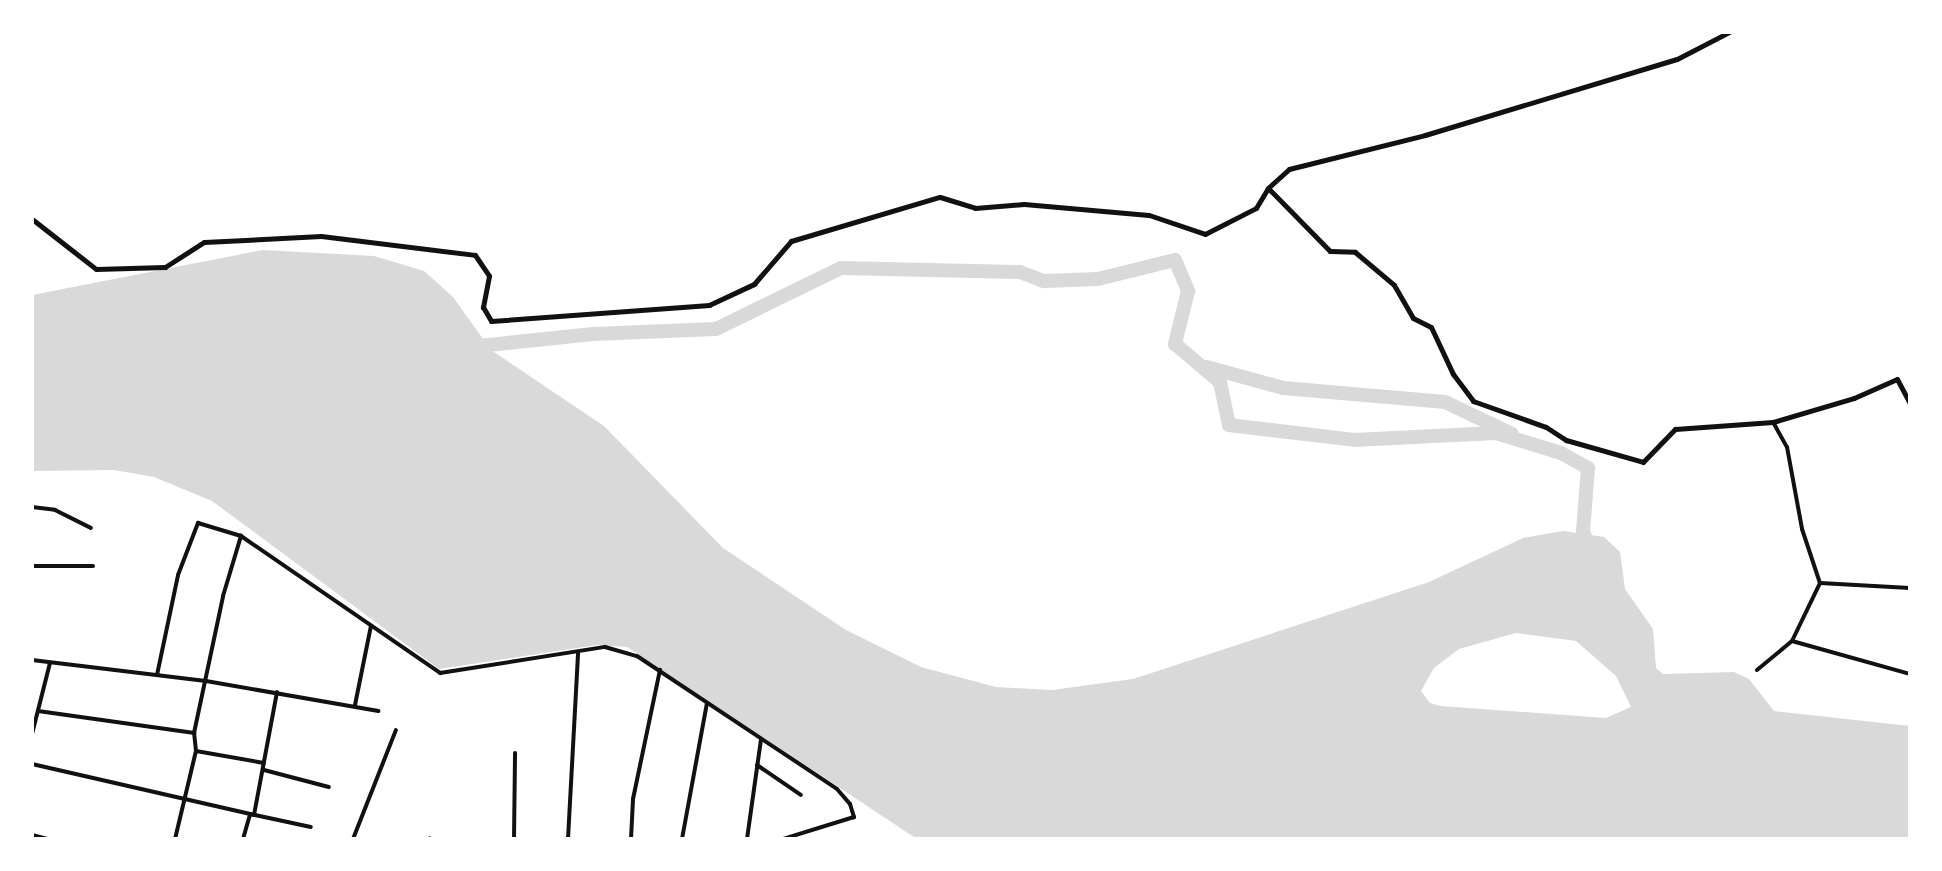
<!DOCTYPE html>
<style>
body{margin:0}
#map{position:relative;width:1942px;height:871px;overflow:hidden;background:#fff;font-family:Barlow,sans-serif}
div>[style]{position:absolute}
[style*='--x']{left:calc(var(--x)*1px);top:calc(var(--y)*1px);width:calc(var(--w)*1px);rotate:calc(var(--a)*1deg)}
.water>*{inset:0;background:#d9d9d9}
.river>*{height:14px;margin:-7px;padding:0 7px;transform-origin:7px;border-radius:7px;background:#d9d9d9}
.minor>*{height:4px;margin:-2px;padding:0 2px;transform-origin:2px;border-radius:2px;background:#111}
.tertiary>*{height:5px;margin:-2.5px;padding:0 2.5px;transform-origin:2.5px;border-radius:2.5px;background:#111}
span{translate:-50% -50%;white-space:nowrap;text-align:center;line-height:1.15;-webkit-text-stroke:6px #fff;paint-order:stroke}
.frame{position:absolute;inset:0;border:34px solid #fff;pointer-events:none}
</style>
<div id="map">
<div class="water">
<i style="clip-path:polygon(evenodd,263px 250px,374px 256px,424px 271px,453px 297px,491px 350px,604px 426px,723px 548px,846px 630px,921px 667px,996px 687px,1052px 690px,1133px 679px,1429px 582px,1523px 538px,1563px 531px,1604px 537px,1620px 552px,1625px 589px,1653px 629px,1656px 668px,1663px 674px,1734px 672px,1749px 679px,1774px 711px,1910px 726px,1910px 839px,917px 839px,627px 647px,597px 645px,439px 669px,212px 501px,154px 477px,114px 470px,32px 471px,32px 295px,263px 250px,1516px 633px,1576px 641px,1616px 676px,1631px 707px,1606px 718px,1441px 706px,1430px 703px,1421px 691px,1434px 668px,1459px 649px,1516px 633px)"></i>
</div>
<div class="river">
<i style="--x:469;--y:347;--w:125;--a:-6"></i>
<i style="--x:593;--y:334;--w:123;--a:-2.3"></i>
<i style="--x:716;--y:329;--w:139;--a:-26"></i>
<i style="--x:841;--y:268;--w:179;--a:1.3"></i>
<i style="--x:1020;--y:272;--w:26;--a:21"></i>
<i style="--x:1044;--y:281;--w:54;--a:-2.1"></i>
<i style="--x:1098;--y:279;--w:79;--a:-13.9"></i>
<i style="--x:1175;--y:260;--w:34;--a:67"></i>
<i style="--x:1188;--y:291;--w:55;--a:103.8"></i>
<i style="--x:1175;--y:344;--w:59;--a:40.2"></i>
<i style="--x:1220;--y:382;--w:44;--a:78.2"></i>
<i style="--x:1229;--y:425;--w:126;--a:6.8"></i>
<i style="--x:1354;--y:440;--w:142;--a:-2.8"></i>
<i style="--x:1496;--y:433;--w:68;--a:17.1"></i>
<i style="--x:1561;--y:453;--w:31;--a:29"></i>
<i style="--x:1588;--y:468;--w:63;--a:94.5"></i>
<i style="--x:1583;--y:531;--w:17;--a:69"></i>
<i style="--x:1207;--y:367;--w:79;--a:15.4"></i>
<i style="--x:1283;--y:388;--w:163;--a:4.9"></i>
<i style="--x:1445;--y:402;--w:74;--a:25.5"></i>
</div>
<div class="minor">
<i style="--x:1773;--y:422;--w:29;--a:61"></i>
<i style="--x:1787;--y:447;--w:83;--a:79.6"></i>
<i style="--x:1802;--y:529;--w:57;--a:71.6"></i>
<i style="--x:1820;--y:583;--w:90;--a:3.2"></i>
<i style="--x:32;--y:507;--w:23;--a:7"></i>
<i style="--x:55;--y:510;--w:40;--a:26.6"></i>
<i style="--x:32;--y:566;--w:61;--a:0"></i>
<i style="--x:1792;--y:641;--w:123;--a:15.6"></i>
<i style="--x:32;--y:660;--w:175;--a:6.9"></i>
<i style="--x:206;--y:681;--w:175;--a:9.9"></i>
<i style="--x:1757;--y:670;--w:45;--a:-39.6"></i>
<i style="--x:1792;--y:641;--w:64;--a:-64.2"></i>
<i style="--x:157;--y:675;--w:102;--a:-78.1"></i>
<i style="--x:178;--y:575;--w:56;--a:-69"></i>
<i style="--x:198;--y:523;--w:45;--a:16.8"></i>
<i style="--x:241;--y:536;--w:242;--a:34.5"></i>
<i style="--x:440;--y:673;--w:167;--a:-9"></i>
<i style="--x:605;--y:647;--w:33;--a:16"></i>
<i style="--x:637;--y:656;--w:240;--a:33.6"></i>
<i style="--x:837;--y:789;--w:20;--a:49"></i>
<i style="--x:850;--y:804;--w:14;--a:73"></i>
<i style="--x:854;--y:817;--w:74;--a:162.8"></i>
<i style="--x:355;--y:705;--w:81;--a:-78.6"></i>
<i style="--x:38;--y:711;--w:158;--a:8"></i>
<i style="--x:32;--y:734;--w:73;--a:-75.8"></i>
<i style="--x:196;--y:751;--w:69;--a:10"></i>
<i style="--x:32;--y:764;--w:224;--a:12.9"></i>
<i style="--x:757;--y:765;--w:53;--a:34.3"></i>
<i style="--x:264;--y:770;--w:67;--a:14.7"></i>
<i style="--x:255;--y:815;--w:57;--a:12.1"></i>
<i style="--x:32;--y:835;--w:16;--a:14"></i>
<i style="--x:175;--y:839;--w:90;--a:-76.6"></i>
<i style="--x:196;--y:751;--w:18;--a:-96"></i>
<i style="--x:194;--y:733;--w:140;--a:-78"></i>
<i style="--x:223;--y:596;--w:63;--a:-73.3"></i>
<i style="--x:243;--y:839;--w:26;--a:-74"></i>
<i style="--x:250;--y:814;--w:4;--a:14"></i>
<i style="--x:254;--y:815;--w:125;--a:-79.4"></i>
<i style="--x:353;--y:839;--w:117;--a:-68.5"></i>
<i style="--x:429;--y:839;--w:1;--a:-45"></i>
<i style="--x:514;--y:839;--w:86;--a:-89.3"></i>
<i style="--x:568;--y:839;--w:186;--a:-86.9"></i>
<i style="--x:631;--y:839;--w:40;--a:-87.1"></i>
<i style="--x:633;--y:799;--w:132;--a:-78.2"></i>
<i style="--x:682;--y:839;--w:138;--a:-79.6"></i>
<i style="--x:747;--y:839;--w:101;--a:-82"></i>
</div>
<div class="tertiary">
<i style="--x:1268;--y:188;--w:88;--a:45.5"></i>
<i style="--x:1330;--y:251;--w:25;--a:2"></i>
<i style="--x:1355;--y:252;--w:51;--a:40.2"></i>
<i style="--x:1394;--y:285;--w:38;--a:60"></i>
<i style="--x:1413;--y:318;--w:20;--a:27"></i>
<i style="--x:1431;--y:327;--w:52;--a:64.9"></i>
<i style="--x:1453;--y:374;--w:34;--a:53"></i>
<i style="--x:1473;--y:401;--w:77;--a:19.6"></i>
<i style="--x:1546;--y:427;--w:24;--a:33"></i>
<i style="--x:1566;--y:440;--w:80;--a:15.9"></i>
<i style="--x:1643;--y:462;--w:46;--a:-45.9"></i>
<i style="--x:1675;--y:429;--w:98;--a:-4.1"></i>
<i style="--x:1773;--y:422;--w:84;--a:-16.5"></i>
<i style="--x:1854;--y:398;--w:47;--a:-23.8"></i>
<i style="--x:1897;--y:379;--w:27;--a:62"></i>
<i style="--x:32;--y:219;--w:81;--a:38"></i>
<i style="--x:96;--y:269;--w:69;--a:-1.7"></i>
<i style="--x:165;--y:267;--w:46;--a:-32.7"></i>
<i style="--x:204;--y:242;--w:117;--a:-2.9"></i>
<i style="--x:321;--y:236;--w:155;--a:7"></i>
<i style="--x:475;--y:255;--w:25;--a:56"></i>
<i style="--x:489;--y:276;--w:32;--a:101"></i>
<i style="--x:483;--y:307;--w:16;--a:60"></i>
<i style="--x:491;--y:321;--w:219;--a:-4.2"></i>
<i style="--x:709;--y:305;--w:50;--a:-25"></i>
<i style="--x:754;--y:284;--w:57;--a:-49.3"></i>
<i style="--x:791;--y:241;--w:155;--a:-16.5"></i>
<i style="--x:940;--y:197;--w:37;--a:17"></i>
<i style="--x:975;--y:208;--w:49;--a:-4.7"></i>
<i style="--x:1024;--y:204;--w:125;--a:5"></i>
<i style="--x:1149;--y:215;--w:59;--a:18.7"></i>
<i style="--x:1205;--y:234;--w:57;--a:-27"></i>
<i style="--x:1256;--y:208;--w:23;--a:-59"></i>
<i style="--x:1268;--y:188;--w:28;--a:-42"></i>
<i style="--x:1289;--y:169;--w:140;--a:-14"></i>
<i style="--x:1425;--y:135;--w:263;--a:-16.8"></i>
<i style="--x:1677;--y:59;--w:59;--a:-27.4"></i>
</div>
<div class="frame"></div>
</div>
